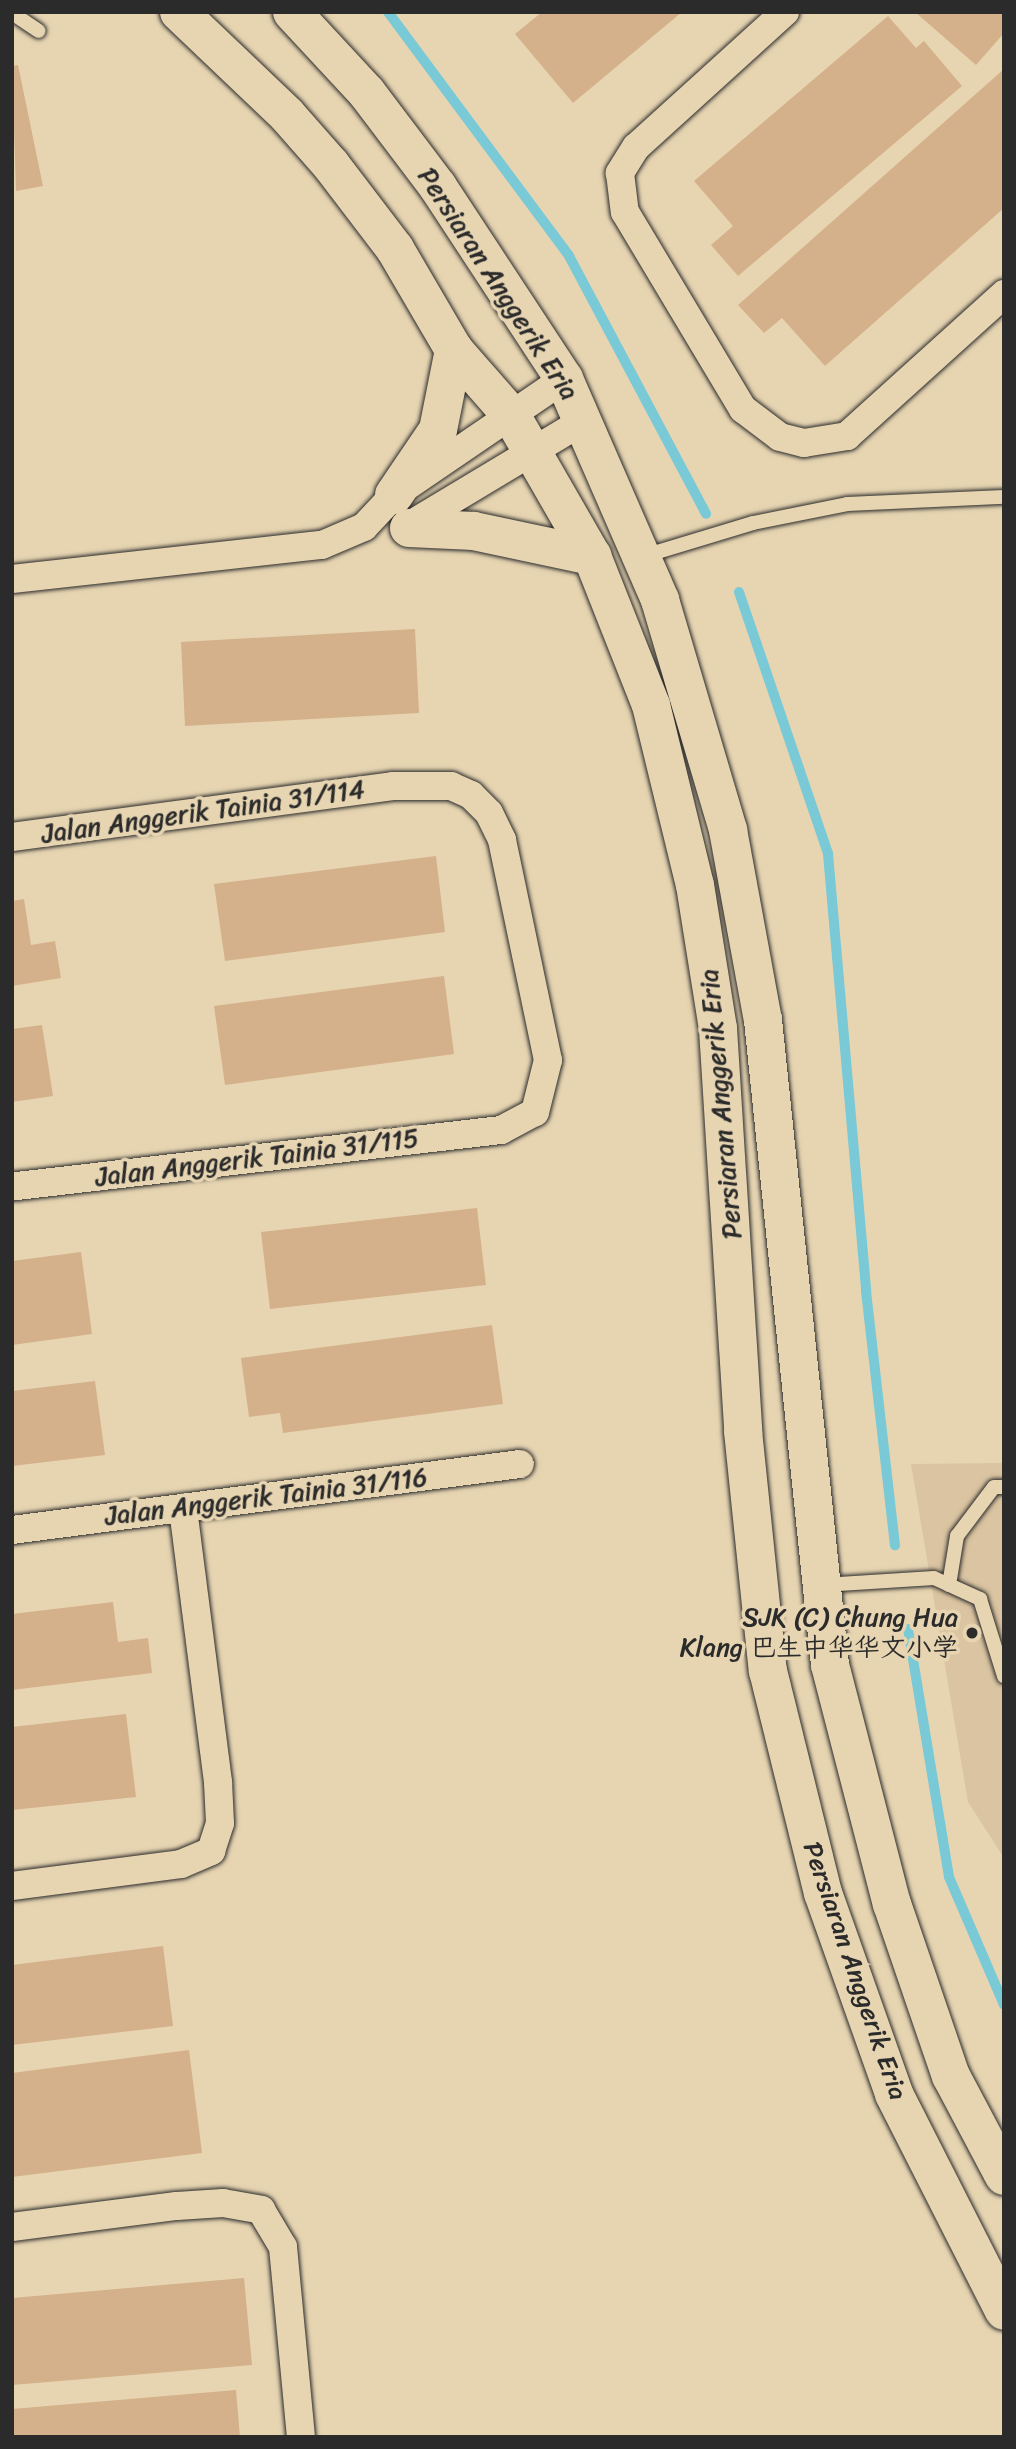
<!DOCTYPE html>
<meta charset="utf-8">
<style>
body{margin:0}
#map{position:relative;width:1016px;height:2449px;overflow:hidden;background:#e7d5b2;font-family:Sriracha,"LXGW WenKai TC",sans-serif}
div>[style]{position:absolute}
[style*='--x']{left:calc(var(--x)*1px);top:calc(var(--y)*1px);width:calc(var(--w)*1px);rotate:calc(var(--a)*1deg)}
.built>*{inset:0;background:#dac4a1}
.stream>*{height:10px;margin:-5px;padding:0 5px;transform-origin:5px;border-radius:5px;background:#79c9d6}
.building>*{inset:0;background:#d4b18a}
.roads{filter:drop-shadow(0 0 2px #2b2b2b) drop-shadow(0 0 2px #2b2b2b)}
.service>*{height:14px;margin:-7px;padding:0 7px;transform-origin:7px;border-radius:7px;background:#e7d5b2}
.minor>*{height:28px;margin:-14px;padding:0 14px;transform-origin:14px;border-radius:14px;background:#e7d5b2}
.secondary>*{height:38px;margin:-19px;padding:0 19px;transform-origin:19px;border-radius:19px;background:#e7d5b2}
.dots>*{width:19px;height:19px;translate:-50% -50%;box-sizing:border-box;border:4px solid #e7d5b2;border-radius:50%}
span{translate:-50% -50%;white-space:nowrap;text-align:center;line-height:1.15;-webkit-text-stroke:7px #e7d5b2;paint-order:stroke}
.street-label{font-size:26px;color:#2b2b2b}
.poi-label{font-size:26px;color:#2b2b2b}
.right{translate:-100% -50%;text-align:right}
.frame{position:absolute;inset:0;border:14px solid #2b2b2b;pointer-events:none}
</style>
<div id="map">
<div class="built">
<i style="clip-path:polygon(1004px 1463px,1004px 1858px,968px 1802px,911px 1464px)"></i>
</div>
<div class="stream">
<i style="--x:388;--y:12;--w:304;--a:53.4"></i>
<i style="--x:569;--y:256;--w:292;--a:62"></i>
<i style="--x:739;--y:592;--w:277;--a:71.2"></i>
<i style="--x:828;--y:854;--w:439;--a:85"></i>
<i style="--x:866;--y:1291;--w:256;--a:83.5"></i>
<i style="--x:908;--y:1629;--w:251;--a:80.6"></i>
<i style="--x:949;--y:1877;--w:139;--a:66.7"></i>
</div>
<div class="building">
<i style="clip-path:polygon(542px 12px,682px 12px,573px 103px,515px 34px)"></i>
<i style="clip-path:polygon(915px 12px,1004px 12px,1004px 33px,976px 65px)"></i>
<i style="clip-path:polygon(888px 16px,916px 48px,924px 41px,962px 86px,738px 276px,711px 245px,733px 226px,694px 181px)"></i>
<i style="clip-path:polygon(18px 65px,43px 186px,16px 191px,12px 66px)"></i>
<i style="clip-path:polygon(1004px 69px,1004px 208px,825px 366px,782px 318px,764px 333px,738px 305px)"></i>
<i style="clip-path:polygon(415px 629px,419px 713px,185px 726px,181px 642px)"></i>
<i style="clip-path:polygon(436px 856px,445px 932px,225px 961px,214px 884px)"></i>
<i style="clip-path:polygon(24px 899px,31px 945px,55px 941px,61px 978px,12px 986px,12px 901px)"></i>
<i style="clip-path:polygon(444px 976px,454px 1054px,225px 1085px,214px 1006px)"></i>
<i style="clip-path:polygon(42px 1025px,53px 1096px,12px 1102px,12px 1029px)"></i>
<i style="clip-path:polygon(477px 1208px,486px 1285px,270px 1309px,261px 1232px)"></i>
<i style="clip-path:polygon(81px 1252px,92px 1334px,12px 1345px,12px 1261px)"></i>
<i style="clip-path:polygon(492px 1325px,503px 1404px,283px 1433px,280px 1413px,249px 1417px,241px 1358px)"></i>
<i style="clip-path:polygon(95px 1381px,105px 1455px,12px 1466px,12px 1391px)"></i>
<i style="clip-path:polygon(113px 1602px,118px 1642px,148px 1638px,152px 1673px,12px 1690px,12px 1614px)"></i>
<i style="clip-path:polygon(126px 1714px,136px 1797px,12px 1810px,12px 1727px)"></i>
<i style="clip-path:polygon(163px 1946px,173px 2026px,12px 2045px,12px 1965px)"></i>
<i style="clip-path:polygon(189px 2050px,202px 2153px,12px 2177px,12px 2073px)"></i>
<i style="clip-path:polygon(244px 2278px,252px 2365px,12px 2385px,12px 2298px)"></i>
<i style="clip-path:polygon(236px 2390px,240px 2437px,12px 2437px,12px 2409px)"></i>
</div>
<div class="roads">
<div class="service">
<i style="--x:12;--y:13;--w:32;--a:34"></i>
<i style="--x:644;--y:556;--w:114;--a:-16.8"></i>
<i style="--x:753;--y:523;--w:96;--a:-11.4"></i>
<i style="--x:847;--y:504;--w:157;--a:-2.6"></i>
<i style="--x:823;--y:1585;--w:111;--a:-3.6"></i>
<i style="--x:934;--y:1578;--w:51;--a:24.5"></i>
<i style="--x:980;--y:1599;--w:81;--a:72.7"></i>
<i style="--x:949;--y:1585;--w:50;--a:-80.7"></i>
<i style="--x:957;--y:1536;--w:61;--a:-52.9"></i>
<i style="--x:994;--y:1487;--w:10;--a:0"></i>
</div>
<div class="minor">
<i style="--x:785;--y:12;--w:201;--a:137.8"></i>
<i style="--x:636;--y:147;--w:31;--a:122"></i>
<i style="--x:620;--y:173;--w:39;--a:83"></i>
<i style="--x:625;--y:212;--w:230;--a:59.1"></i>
<i style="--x:743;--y:409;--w:46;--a:37.1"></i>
<i style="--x:780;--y:437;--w:25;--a:14"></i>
<i style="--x:804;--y:443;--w:44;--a:-9.2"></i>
<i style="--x:847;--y:436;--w:212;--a:-42.1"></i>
<i style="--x:405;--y:528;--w:208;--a:-31"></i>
<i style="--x:12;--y:579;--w:312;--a:-6.3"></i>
<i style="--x:322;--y:545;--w:46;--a:-23.2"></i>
<i style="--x:364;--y:527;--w:44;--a:-46.8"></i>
<i style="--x:394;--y:495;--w:206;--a:-34.3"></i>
<i style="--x:12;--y:837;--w:384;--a:-7.6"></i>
<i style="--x:393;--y:786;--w:58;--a:0"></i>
<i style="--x:451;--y:786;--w:22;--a:24"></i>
<i style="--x:471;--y:795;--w:25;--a:45"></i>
<i style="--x:489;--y:813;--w:30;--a:64"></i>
<i style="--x:502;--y:840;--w:225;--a:78.2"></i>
<i style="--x:548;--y:1060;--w:54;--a:104"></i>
<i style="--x:535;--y:1112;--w:38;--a:152"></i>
<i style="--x:501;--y:1130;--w:492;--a:173.4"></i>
<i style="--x:12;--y:1530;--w:512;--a:-7.4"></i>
<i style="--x:12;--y:1886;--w:170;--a:-7.4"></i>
<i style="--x:181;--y:1864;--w:33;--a:-23"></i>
<i style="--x:211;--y:1851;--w:29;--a:-72"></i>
<i style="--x:220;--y:1823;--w:41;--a:-92.8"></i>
<i style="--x:218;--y:1782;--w:276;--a:-97.3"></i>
<i style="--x:12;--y:2227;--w:166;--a:-7.3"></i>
<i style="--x:177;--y:2206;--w:46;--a:-3.7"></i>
<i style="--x:223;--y:2203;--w:39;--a:10"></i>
<i style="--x:261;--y:2210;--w:43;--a:59.3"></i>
<i style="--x:283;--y:2247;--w:191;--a:84.6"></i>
</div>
<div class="secondary">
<i style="--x:179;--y:12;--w:149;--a:43.6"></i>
<i style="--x:287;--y:115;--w:67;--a:48.7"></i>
<i style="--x:331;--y:165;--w:106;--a:52.7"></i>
<i style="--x:395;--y:249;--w:117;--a:59.7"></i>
<i style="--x:454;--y:350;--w:86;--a:48.8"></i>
<i style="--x:511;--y:415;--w:163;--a:60.1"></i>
<i style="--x:592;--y:556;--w:160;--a:68.4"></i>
<i style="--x:651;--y:705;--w:185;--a:76.3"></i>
<i style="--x:695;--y:885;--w:146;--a:80.9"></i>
<i style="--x:718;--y:1029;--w:403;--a:86.4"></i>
<i style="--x:743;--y:1431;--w:241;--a:84.1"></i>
<i style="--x:768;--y:1671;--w:229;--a:76.1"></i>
<i style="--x:823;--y:1893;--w:213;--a:70.5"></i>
<i style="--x:894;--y:2094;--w:243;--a:63.1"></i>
<i style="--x:292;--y:12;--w:110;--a:47.2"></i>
<i style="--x:367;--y:93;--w:118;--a:52.9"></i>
<i style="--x:438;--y:187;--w:230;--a:56.7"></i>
<i style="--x:564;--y:379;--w:241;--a:66.5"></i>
<i style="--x:660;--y:600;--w:240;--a:73.5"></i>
<i style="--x:728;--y:830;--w:193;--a:79.6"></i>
<i style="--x:763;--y:1020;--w:648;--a:84.07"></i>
<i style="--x:830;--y:1665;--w:247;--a:75.5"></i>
<i style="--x:892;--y:1904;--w:182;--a:71.1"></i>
<i style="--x:951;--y:2076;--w:113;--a:62.1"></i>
<i style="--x:394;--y:495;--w:78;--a:-55.9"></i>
<i style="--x:438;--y:430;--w:82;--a:-78.7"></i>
<i style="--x:409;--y:528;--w:65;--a:2.6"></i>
<i style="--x:474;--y:531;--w:121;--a:12"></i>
</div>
</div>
<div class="dots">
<i style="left:972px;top:1633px;background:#2b2b2b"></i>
</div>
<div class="street-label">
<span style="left:498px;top:284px;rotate:57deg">Persiaran Anggerik Eria</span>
<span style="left:203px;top:812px;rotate:-8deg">Jalan Anggerik Tainia 31/114</span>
<span style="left:721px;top:1104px;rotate:-95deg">Persiaran Anggerik Eria</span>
<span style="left:257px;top:1158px;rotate:-7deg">Jalan Anggerik Tainia 31/115</span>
<span style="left:266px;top:1497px;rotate:-7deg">Jalan Anggerik Tainia 31/116</span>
<span style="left:855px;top:1971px;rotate:71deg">Persiaran Anggerik Eria</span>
</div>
<div class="poi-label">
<span class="right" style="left:958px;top:1633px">SJK (C) Chung Hua<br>Klang 巴生中华华文小学</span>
</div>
<div class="frame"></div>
</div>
